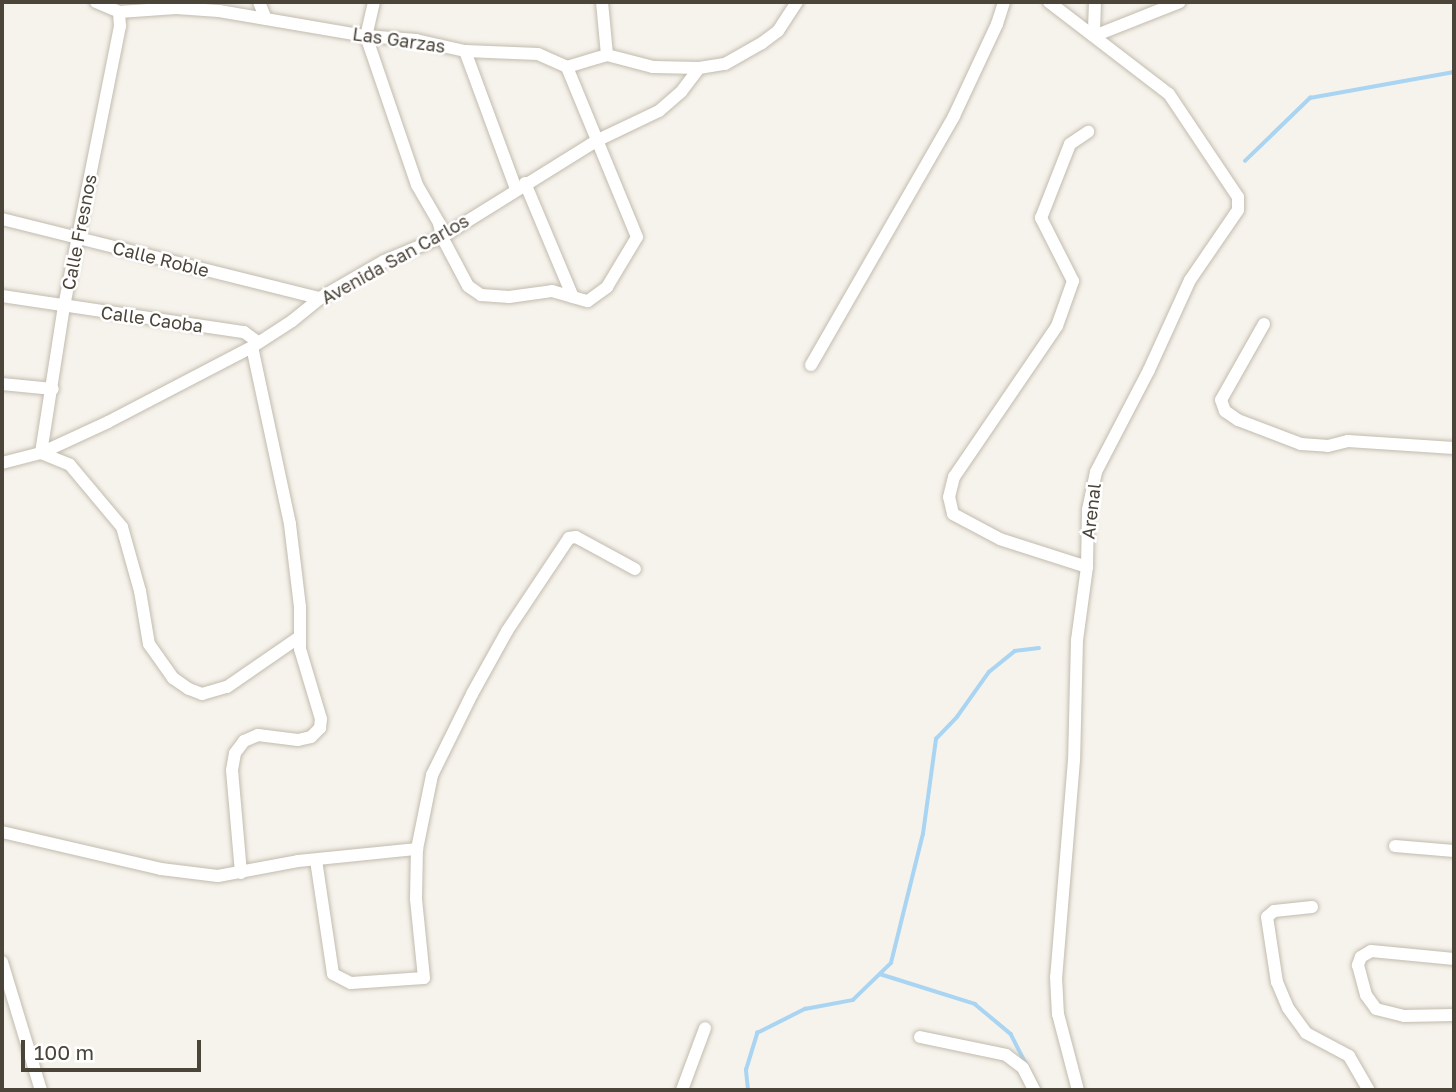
<!DOCTYPE html>
<style>
body{margin:0}
#map{position:relative;width:1456px;height:1092px;overflow:hidden;background:#f6f3ec;font-family:"Golos Text",sans-serif}
div>[style]{position:absolute}
[style*='--x']{left:calc(var(--x)*1px);top:calc(var(--y)*1px);width:calc(var(--w)*1px);rotate:calc(var(--a)*1deg)}
.stream>*{height:3.5px;margin:-1.75px;padding:0 1.75px;transform-origin:1.75px;border-radius:1.75px;background:#a9d4f2}
.roads{filter:drop-shadow(0 0 2px #c2bbae) drop-shadow(0 0 2px #c2bbae)}
.minor>*{height:12px;margin:-6px;padding:0 6px;transform-origin:6px;border-radius:6px;background:#fff}
span{translate:-50% -50%;white-space:nowrap;text-align:center;line-height:1.15;-webkit-text-stroke:5px #fff;paint-order:stroke}
.street-label{font-size:18px;color:#4b4439}
.frame{position:absolute;inset:0;border:4px solid #4b4439;pointer-events:none}
.scale{position:absolute;left:21px;top:1040px;width:180px;height:32px;box-sizing:border-box;border:4px solid #4b4439;border-top:0;padding-left:9px;font-size:21px;line-height:24px;white-space:nowrap;color:#4b4439;-webkit-text-stroke:5px #fff;paint-order:stroke}
</style>
<div id="map">
<div class="stream">
<i style="--x:1245;--y:161;--w:91;--a:-44.1"></i>
<i style="--x:1310;--y:98;--w:146;--a:-10.2"></i>
<i style="--x:880;--y:974;--w:100;--a:17.5"></i>
<i style="--x:975;--y:1004;--w:47;--a:39.8"></i>
<i style="--x:1011;--y:1034;--w:37;--a:63"></i>
<i style="--x:748;--y:1090;--w:20;--a:-96"></i>
<i style="--x:746;--y:1070;--w:39;--a:-73"></i>
<i style="--x:757;--y:1033;--w:54;--a:-26.6"></i>
<i style="--x:805;--y:1009;--w:49;--a:-10.6"></i>
<i style="--x:853;--y:1000;--w:53;--a:-44.2"></i>
<i style="--x:891;--y:963;--w:133;--a:-76.1"></i>
<i style="--x:923;--y:834;--w:96;--a:-82.2"></i>
<i style="--x:936;--y:739;--w:30;--a:-46"></i>
<i style="--x:957;--y:717;--w:55;--a:-54.6"></i>
<i style="--x:989;--y:672;--w:33;--a:-39"></i>
<i style="--x:1015;--y:651;--w:24;--a:-7"></i>
</div>
<div class="roads">
<div class="minor">
<i style="--x:96;--y:2;--w:25;--a:23"></i>
<i style="--x:119;--y:12;--w:57;--a:-4"></i>
<i style="--x:176;--y:8;--w:43;--a:4"></i>
<i style="--x:219;--y:11;--w:149;--a:9.7"></i>
<i style="--x:366;--y:36;--w:50;--a:4.6"></i>
<i style="--x:416;--y:40;--w:50;--a:12.7"></i>
<i style="--x:465;--y:51;--w:73;--a:2.4"></i>
<i style="--x:538;--y:54;--w:32;--a:24"></i>
<i style="--x:567;--y:67;--w:42;--a:-16.7"></i>
<i style="--x:607;--y:55;--w:48;--a:14.6"></i>
<i style="--x:653;--y:67;--w:46;--a:1.2"></i>
<i style="--x:259;--y:2;--w:18;--a:68"></i>
<i style="--x:374;--y:2;--w:35;--a:103"></i>
<i style="--x:366;--y:36;--w:157;--a:71.1"></i>
<i style="--x:417;--y:185;--w:44;--a:59.9"></i>
<i style="--x:439;--y:223;--w:14;--a:78"></i>
<i style="--x:442;--y:237;--w:55;--a:62"></i>
<i style="--x:468;--y:286;--w:16;--a:35"></i>
<i style="--x:481;--y:295;--w:28;--a:4"></i>
<i style="--x:509;--y:297;--w:43;--a:-7.9"></i>
<i style="--x:552;--y:291;--w:37;--a:16"></i>
<i style="--x:588;--y:301;--w:24;--a:-36"></i>
<i style="--x:607;--y:287;--w:58;--a:-59"></i>
<i style="--x:637;--y:237;--w:184;--a:-112.4"></i>
<i style="--x:602;--y:2;--w:53;--a:84.6"></i>
<i style="--x:1049;--y:2;--w:151;--a:37.5"></i>
<i style="--x:1169;--y:94;--w:124;--a:56.2"></i>
<i style="--x:1238;--y:197;--w:13;--a:90"></i>
<i style="--x:1238;--y:210;--w:85;--a:124.4"></i>
<i style="--x:1190;--y:280;--w:99;--a:114.5"></i>
<i style="--x:1149;--y:370;--w:115;--a:117.5"></i>
<i style="--x:1096;--y:472;--w:39;--a:102"></i>
<i style="--x:1088;--y:510;--w:57;--a:91"></i>
<i style="--x:1087;--y:567;--w:74;--a:97.8"></i>
<i style="--x:1077;--y:640;--w:120;--a:91.4"></i>
<i style="--x:1074;--y:760;--w:218;--a:94.7"></i>
<i style="--x:1056;--y:977;--w:37;--a:87"></i>
<i style="--x:1058;--y:1014;--w:79;--a:75.3"></i>
<i style="--x:1095;--y:2;--w:34;--a:92"></i>
<i style="--x:1094;--y:36;--w:92;--a:-21.6"></i>
<i style="--x:119;--y:12;--w:14;--a:86"></i>
<i style="--x:120;--y:26;--w:286;--a:101.3"></i>
<i style="--x:64;--y:306;--w:149;--a:98.9"></i>
<i style="--x:41;--y:453;--w:31;--a:22"></i>
<i style="--x:70;--y:465;--w:81;--a:50"></i>
<i style="--x:122;--y:527;--w:66;--a:74.3"></i>
<i style="--x:140;--y:591;--w:54;--a:80.4"></i>
<i style="--x:149;--y:644;--w:42;--a:54.8"></i>
<i style="--x:173;--y:678;--w:19;--a:35"></i>
<i style="--x:189;--y:689;--w:14;--a:21"></i>
<i style="--x:202;--y:694;--w:26;--a:-16"></i>
<i style="--x:227;--y:687;--w:86;--a:-34.6"></i>
<i style="--x:465;--y:51;--w:147;--a:69.7"></i>
<i style="--x:525;--y:183;--w:124;--a:67.2"></i>
<i style="--x:2;--y:219;--w:328;--a:14"></i>
<i style="--x:2;--y:296;--w:245;--a:8.5"></i>
<i style="--x:244;--y:332;--w:17;--a:36"></i>
<i style="--x:1264;--y:324;--w:87;--a:119.5"></i>
<i style="--x:1221;--y:400;--w:12;--a:70"></i>
<i style="--x:1225;--y:411;--w:16;--a:35"></i>
<i style="--x:1238;--y:420;--w:67;--a:20.9"></i>
<i style="--x:1301;--y:444;--w:27;--a:4"></i>
<i style="--x:1328;--y:446;--w:21;--a:-14"></i>
<i style="--x:1348;--y:441;--w:106;--a:3.8"></i>
<i style="--x:811;--y:365;--w:287;--a:-60.1"></i>
<i style="--x:954;--y:116;--w:102;--a:-64.9"></i>
<i style="--x:997;--y:24;--w:23;--a:-72"></i>
<i style="--x:2;--y:384;--w:51;--a:5.6"></i>
<i style="--x:2;--y:463;--w:40;--a:-14.4"></i>
<i style="--x:41;--y:453;--w:74;--a:-24.8"></i>
<i style="--x:108;--y:422;--w:162;--a:-27.5"></i>
<i style="--x:252;--y:347;--w:48;--a:-33"></i>
<i style="--x:292;--y:321;--w:36;--a:-39"></i>
<i style="--x:320;--y:298;--w:74;--a:-30"></i>
<i style="--x:384;--y:261;--w:63;--a:-22.5"></i>
<i style="--x:442;--y:237;--w:181;--a:-31.9"></i>
<i style="--x:596;--y:141;--w:70;--a:-25.5"></i>
<i style="--x:659;--y:111;--w:29;--a:-41"></i>
<i style="--x:681;--y:92;--w:30;--a:-53"></i>
<i style="--x:699;--y:68;--w:26;--a:-9"></i>
<i style="--x:725;--y:64;--w:43;--a:-29.6"></i>
<i style="--x:762;--y:43;--w:20;--a:-37"></i>
<i style="--x:778;--y:31;--w:35;--a:-57"></i>
<i style="--x:1087;--y:567;--w:91;--a:-162.2"></i>
<i style="--x:1000;--y:539;--w:53;--a:-152"></i>
<i style="--x:953;--y:514;--w:17;--a:-103"></i>
<i style="--x:949;--y:497;--w:21;--a:-76"></i>
<i style="--x:954;--y:477;--w:183;--a:-55.7"></i>
<i style="--x:1057;--y:326;--w:48;--a:-70.4"></i>
<i style="--x:1073;--y:281;--w:71;--a:-116.9"></i>
<i style="--x:1041;--y:218;--w:79;--a:-68.6"></i>
<i style="--x:1070;--y:144;--w:22;--a:-34"></i>
<i style="--x:2;--y:832;--w:163;--a:13.1"></i>
<i style="--x:161;--y:869;--w:57;--a:7"></i>
<i style="--x:218;--y:876;--w:81;--a:-10.6"></i>
<i style="--x:298;--y:861;--w:120;--a:-5.8"></i>
<i style="--x:1395;--y:846;--w:59;--a:4.8"></i>
<i style="--x:316;--y:860;--w:115;--a:81.5"></i>
<i style="--x:333;--y:974;--w:20;--a:27"></i>
<i style="--x:351;--y:983;--w:73;--a:-3.9"></i>
<i style="--x:424;--y:978;--w:79;--a:-95.8"></i>
<i style="--x:416;--y:899;--w:50;--a:-88.9"></i>
<i style="--x:417;--y:849;--w:76;--a:-78.5"></i>
<i style="--x:432;--y:775;--w:90;--a:-63.7"></i>
<i style="--x:472;--y:694;--w:72;--a:-60.9"></i>
<i style="--x:507;--y:631;--w:112;--a:-56.3"></i>
<i style="--x:569;--y:538;--w:7;--a:-8"></i>
<i style="--x:576;--y:537;--w:67;--a:28.5"></i>
<i style="--x:241;--y:873;--w:103;--a:-95"></i>
<i style="--x:232;--y:770;--w:17;--a:-80"></i>
<i style="--x:235;--y:753;--w:15;--a:-53"></i>
<i style="--x:244;--y:741;--w:15;--a:-23"></i>
<i style="--x:258;--y:735;--w:40;--a:7.1"></i>
<i style="--x:298;--y:740;--w:13;--a:-13"></i>
<i style="--x:311;--y:737;--w:13;--a:-45"></i>
<i style="--x:320;--y:728;--w:9;--a:-84"></i>
<i style="--x:321;--y:719;--w:73;--a:-106.7"></i>
<i style="--x:300;--y:649;--w:42;--a:-90"></i>
<i style="--x:300;--y:607;--w:84;--a:-96.9"></i>
<i style="--x:290;--y:524;--w:181;--a:-102.1"></i>
<i style="--x:1312;--y:907;--w:38;--a:174"></i>
<i style="--x:1274;--y:911;--w:9;--a:139"></i>
<i style="--x:1267;--y:917;--w:66;--a:81.3"></i>
<i style="--x:1277;--y:982;--w:28;--a:67"></i>
<i style="--x:1288;--y:1008;--w:31;--a:54"></i>
<i style="--x:1306;--y:1033;--w:49;--a:28.1"></i>
<i style="--x:1349;--y:1056;--w:39;--a:60"></i>
<i style="--x:1454;--y:959;--w:83;--a:-174.5"></i>
<i style="--x:1371;--y:951;--w:12;--a:149"></i>
<i style="--x:1361;--y:957;--w:9;--a:111"></i>
<i style="--x:1358;--y:965;--w:31;--a:75"></i>
<i style="--x:1366;--y:995;--w:17;--a:54"></i>
<i style="--x:1376;--y:1009;--w:29;--a:14"></i>
<i style="--x:1404;--y:1016;--w:50;--a:-1.1"></i>
<i style="--x:2;--y:962;--w:134;--a:73.1"></i>
<i style="--x:920;--y:1037;--w:88;--a:11.8"></i>
<i style="--x:1006;--y:1055;--w:21;--a:37"></i>
<i style="--x:1023;--y:1068;--w:25;--a:63"></i>
<i style="--x:682;--y:1090;--w:66;--a:-69.6"></i>
</div>
</div>
<div class="street-label">
<span style="left:399px;top:40px;rotate:8deg">Las Garzas</span>
<span style="left:79px;top:232px;rotate:-79deg">Calle Fresnos</span>
<span style="left:161px;top:259px;rotate:14deg">Calle Roble</span>
<span style="left:395px;top:259px;rotate:-29deg">Avenida San Carlos</span>
<span style="left:152px;top:319px;rotate:8deg">Calle Caoba</span>
<span style="left:1091px;top:511px;rotate:-83deg">Arenal</span>
</div>
<div class="frame"></div>
<div class="scale">100 m</div>
</div>
